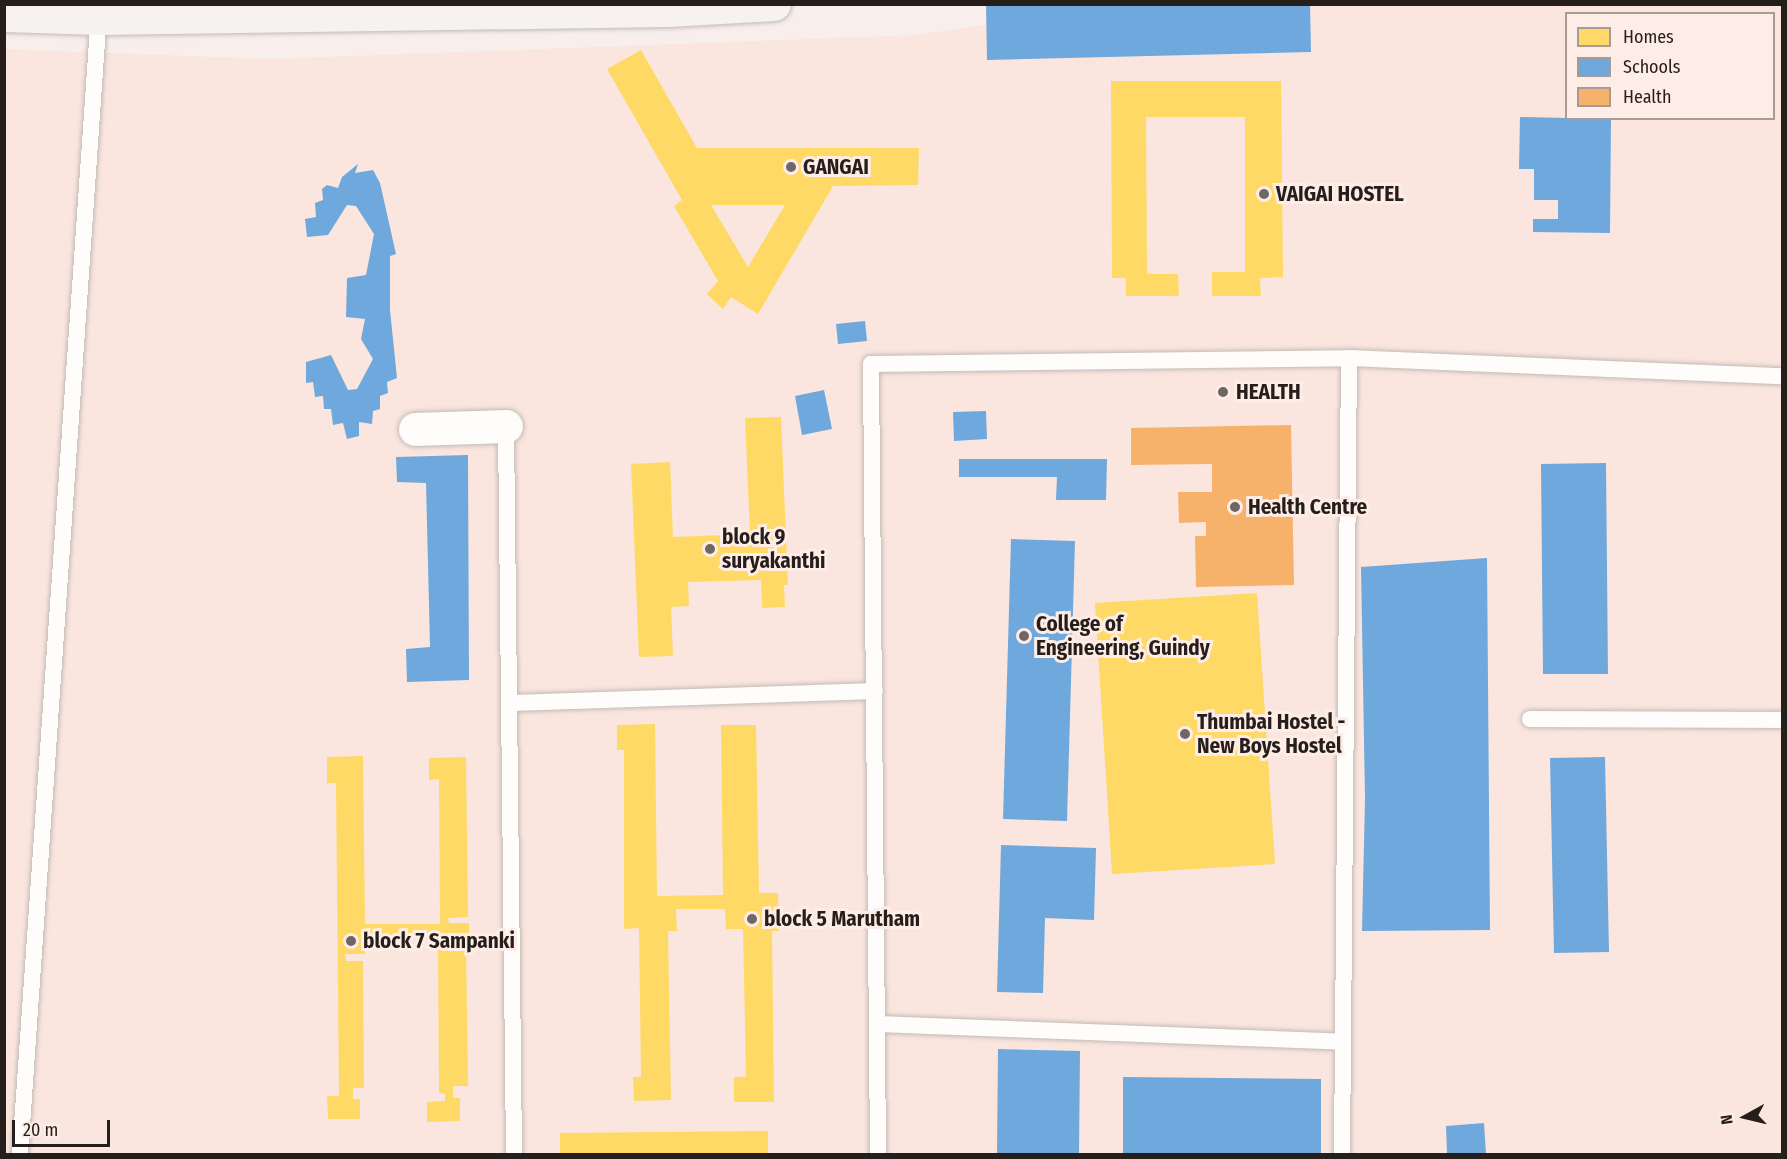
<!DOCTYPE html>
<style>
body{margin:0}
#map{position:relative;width:1787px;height:1159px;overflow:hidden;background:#f8efec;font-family:"Fira Sans Condensed",sans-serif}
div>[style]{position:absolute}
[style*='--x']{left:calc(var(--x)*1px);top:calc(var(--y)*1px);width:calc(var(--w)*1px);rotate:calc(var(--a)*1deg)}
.built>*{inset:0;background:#fae6de}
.homes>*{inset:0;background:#ffd966}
.schools>*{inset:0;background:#6fa8dc}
.health>*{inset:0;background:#f6b26b}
.roads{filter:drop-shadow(0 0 2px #c2bab7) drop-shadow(0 0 2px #c2bab7)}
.service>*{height:16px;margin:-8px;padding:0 8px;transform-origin:8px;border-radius:8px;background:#fefdfc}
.minor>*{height:33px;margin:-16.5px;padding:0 16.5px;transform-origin:16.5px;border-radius:16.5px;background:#fefdfc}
.secondary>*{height:33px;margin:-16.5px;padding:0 16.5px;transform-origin:16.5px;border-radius:16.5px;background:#f7f2f2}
.dots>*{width:16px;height:16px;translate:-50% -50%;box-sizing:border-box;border:3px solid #feede6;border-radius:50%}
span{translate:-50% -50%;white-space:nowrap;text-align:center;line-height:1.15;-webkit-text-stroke:6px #feede6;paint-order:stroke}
.poi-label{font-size:21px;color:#261e1b;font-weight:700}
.left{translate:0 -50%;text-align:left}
.frame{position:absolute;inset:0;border:6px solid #261e1b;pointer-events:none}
.legend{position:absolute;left:1565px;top:12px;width:210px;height:108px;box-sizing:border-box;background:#feede6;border:2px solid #a89a95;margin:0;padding:8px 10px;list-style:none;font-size:18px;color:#261e1b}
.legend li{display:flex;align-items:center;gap:12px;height:30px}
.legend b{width:30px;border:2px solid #a89a95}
.north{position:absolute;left:1715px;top:1087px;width:60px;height:60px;-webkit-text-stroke:4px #feede6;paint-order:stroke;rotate:262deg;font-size:16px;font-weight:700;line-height:24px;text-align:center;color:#261e1b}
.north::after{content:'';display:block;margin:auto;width:21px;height:27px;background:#261e1b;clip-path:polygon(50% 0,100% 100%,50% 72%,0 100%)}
.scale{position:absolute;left:12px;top:1120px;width:98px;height:27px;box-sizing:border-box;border:3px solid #261e1b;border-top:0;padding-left:8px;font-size:18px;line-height:21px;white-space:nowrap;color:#261e1b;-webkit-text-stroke:4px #feede6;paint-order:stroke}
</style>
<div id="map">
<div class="built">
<i style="clip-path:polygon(evenodd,1129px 4px,1782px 5px,1782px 1154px,5px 1154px,5px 49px,272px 59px,915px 35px,1129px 4px,1566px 14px,1774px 14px,1774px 118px,1566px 118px,1566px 14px)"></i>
</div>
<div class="homes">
<i style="clip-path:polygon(evenodd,641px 50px,697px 148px,919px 148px,918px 185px,833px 186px,758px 314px,731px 297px,723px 309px,707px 294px,718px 281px,674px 206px,682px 200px,607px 69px,641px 50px,711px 205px,785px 205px,748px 267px,711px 205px)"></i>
<i style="clip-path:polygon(1111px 81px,1281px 81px,1283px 277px,1260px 278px,1261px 296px,1212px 296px,1212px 272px,1245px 272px,1245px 117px,1146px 117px,1147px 274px,1178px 274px,1179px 296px,1126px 296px,1126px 278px,1112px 278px)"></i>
<i style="clip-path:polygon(781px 417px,788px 585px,784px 585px,785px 607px,762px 608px,761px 580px,688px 582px,689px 606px,671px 607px,673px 656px,639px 657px,631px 464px,670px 462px,673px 537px,750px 534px,745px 418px)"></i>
<i style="clip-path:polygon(1257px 593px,1275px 864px,1112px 874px,1095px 603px)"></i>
<i style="clip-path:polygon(655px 724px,657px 896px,723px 895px,721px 725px,756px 725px,759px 893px,778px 893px,779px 931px,772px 931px,774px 1102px,734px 1102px,734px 1077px,746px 1077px,743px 929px,726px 929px,725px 909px,676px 909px,677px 931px,668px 931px,671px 1100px,634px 1101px,633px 1077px,641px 1077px,639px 928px,624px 929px,624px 750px,617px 750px,617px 725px)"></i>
<i style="clip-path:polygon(363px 756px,365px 924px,440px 924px,439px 779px,429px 780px,429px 758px,466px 757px,468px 917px,448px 918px,449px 923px,469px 923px,469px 937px,448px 938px,449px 944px,466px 944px,468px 1086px,453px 1086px,453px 1098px,460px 1098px,460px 1121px,427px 1122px,427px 1102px,445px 1101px,445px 1094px,439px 1093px,438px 938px,365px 939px,365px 954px,345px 954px,346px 961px,363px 961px,364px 1088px,353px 1088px,353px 1099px,360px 1099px,360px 1119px,328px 1119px,327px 1096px,339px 1096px,336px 783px,327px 783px,327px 757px)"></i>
<i style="clip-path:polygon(768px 1131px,768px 1154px,560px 1154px,560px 1133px)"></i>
</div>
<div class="schools">
<i style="clip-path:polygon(986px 4px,1310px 4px,1311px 52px,987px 60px)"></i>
<i style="clip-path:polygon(1520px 117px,1611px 119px,1610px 233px,1533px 232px,1533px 219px,1558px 219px,1558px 200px,1534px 200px,1534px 169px,1519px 169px)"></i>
<i style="clip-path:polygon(358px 164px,355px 173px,373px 170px,380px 183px,396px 254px,390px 256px,390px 310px,397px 378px,387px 382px,388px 393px,380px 396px,380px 409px,373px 411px,372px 424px,359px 422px,359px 436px,347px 439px,343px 423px,333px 425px,331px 409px,324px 409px,323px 396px,315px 397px,313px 382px,306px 383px,306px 362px,331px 355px,348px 390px,357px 389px,373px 359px,361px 339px,365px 319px,346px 317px,347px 278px,366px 275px,374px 234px,356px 206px,347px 205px,328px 235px,307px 237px,305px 219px,316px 217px,315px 203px,323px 200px,322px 189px,327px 185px,338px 188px,342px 177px)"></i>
<i style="clip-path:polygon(865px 321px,867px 341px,838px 344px,836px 324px)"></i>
<i style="clip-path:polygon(824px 390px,832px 429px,802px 435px,795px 396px)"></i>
<i style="clip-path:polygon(986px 411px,987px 439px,954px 441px,953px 412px)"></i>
<i style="clip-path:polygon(468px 455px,469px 680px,407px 682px,406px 649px,430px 647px,426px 483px,397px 482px,396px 457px)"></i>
<i style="clip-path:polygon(959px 459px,1107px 459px,1106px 500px,1056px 500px,1057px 477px,959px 477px)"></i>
<i style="clip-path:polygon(1606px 463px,1608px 674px,1543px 674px,1541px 464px)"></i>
<i style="clip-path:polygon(1011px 539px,1075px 541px,1067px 821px,1003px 819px)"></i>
<i style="clip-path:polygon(1487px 558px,1490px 930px,1362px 931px,1365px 799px,1361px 567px)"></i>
<i style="clip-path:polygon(1605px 757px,1609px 952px,1554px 953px,1550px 758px)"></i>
<i style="clip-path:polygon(1001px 845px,1096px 848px,1094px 920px,1045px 918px,1043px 993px,997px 992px)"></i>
<i style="clip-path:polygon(998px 1049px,1080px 1051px,1079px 1154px,997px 1154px)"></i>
<i style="clip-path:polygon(1123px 1077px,1321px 1079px,1321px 1154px,1123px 1154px)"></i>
<i style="clip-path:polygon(1484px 1123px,1486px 1154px,1447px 1154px,1446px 1126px)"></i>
</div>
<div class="health">
<i style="clip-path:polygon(1291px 425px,1294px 585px,1196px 587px,1195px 536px,1206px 536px,1206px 522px,1179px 523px,1178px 492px,1212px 492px,1212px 464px,1131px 465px,1131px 428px)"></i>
</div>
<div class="roads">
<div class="service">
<i style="--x:506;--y:426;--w:728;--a:89.37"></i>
<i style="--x:512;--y:703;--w:363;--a:-1.9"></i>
<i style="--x:1530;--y:719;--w:252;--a:0.2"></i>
<i style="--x:879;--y:1024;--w:464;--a:2.2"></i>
<i style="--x:20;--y:1154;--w:1145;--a:-86.04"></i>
<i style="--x:878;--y:1154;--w:790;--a:-90.51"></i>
<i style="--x:871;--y:364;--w:478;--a:-0.7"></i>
<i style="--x:1349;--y:358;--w:433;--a:2.4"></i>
<i style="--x:1342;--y:1154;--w:796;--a:-89.5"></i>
</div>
<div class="minor">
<i style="--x:415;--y:429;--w:91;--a:-1.9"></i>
</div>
<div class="secondary">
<i style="--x:4;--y:15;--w:95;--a:1.8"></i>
<i style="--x:99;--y:18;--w:569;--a:-0.81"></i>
<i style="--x:668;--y:10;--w:106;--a:-3.2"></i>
</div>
</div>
<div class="dots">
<i style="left:791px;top:167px;background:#706764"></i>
<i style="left:1264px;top:194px;background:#706764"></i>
<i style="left:1223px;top:392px;background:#706764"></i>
<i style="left:1235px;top:507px;background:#706764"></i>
<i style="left:710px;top:549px;background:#706764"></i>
<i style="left:1024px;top:636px;background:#706764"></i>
<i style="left:1185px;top:734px;background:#706764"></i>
<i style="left:752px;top:919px;background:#706764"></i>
<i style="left:351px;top:941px;background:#706764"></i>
</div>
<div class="poi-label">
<span class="left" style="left:803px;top:167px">GANGAI</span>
<span class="left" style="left:1276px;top:194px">VAIGAI HOSTEL</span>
<span class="left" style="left:1236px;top:392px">HEALTH</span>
<span class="left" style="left:1248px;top:507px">Health Centre</span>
<span class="left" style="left:722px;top:549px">block 9<br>suryakanthi</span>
<span class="left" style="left:1036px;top:636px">College of<br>Engineering, Guindy</span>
<span class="left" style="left:1197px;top:734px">Thumbai Hostel -<br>New Boys Hostel</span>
<span class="left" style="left:764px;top:919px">block 5 Marutham</span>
<span class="left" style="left:363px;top:941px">block 7 Sampanki</span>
</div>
<div class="frame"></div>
<ul class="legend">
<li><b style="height:16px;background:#ffd966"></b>Homes</li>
<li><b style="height:16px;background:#6fa8dc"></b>Schools</li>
<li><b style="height:16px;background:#f6b26b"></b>Health</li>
</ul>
<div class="north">N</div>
<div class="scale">20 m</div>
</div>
